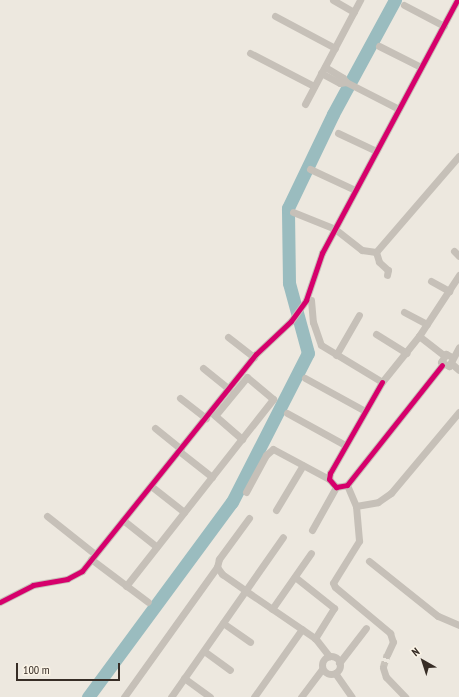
<!DOCTYPE html>
<style>
body{margin:0}
#map{position:relative;width:459px;height:697px;overflow:hidden;background:#ede8df;font-family:"PT Sans Narrow",sans-serif}
div>[style]{position:absolute}
[style*='--x']{left:calc(var(--x)*1px);top:calc(var(--y)*1px);width:calc(var(--w)*1px);rotate:calc(var(--a)*1deg)}
.river>*{height:13px;margin:-6.5px;padding:0 6.5px;transform-origin:6.5px;border-radius:6.5px;background:#9abcbf}
.minor-tunnel>*{height:7px;margin-top:-3.5px;transform-origin:0;background:repeating-linear-gradient(90deg,#c9c3ba 0 7px,transparent 0 10.5px)}
.minor>*{height:7px;margin:-3.5px;padding:0 3.5px;transform-origin:3.5px;border-radius:3.5px;background:#c6c0b8}
.minor>.ring{margin:-3.5px;padding:0;box-sizing:content-box;background:none;border:7px solid #c6c0b8;border-radius:50%}
.cycleway>*{height:5px;margin:-2.5px;padding:0 2.5px;transform-origin:2.5px;border-radius:2.5px;background:#d6006c}
span{translate:-50% -50%;white-space:nowrap;text-align:center;line-height:1.15;-webkit-text-stroke:3px #faf3e6;paint-order:stroke}
.north{position:absolute;left:403px;top:641px;width:40px;height:40px;-webkit-text-stroke:3px #faf3e6;paint-order:stroke;rotate:321deg;font-size:11px;font-weight:700;line-height:16px;text-align:center;color:#372d26}
.north::after{content:'';display:block;margin:auto;width:14px;height:18px;background:#372d26;clip-path:polygon(50% 0,100% 100%,50% 72%,0 100%)}
.scale{position:absolute;left:16px;top:663px;width:104px;height:18px;box-sizing:border-box;border:2px solid #372d26;border-top:0;padding-left:5px;font-size:12px;line-height:14px;white-space:nowrap;color:#372d26;-webkit-text-stroke:3px #faf3e6;paint-order:stroke}
</style>
<div id="map">
<div class="river">
<i style="--x:88;--y:697;--w:242;--a:-53.6"></i>
<i style="--x:232;--y:502;--w:167;--a:-63"></i>
<i style="--x:308;--y:353;--w:73;--a:-105.2"></i>
<i style="--x:289;--y:283;--w:75;--a:-90.8"></i>
<i style="--x:288;--y:208;--w:104;--a:-64.4"></i>
<i style="--x:333;--y:114;--w:130;--a:-61.5"></i>
</div>
<div class="minor-tunnel">
<i style="--x:383;--y:668;--w:14;--a:-73"></i>
</div>
<div class="minor">
<i style="--x:333;--y:0;--w:24;--a:30"></i>
<i style="--x:404;--y:5;--w:45;--a:27.7"></i>
<i style="--x:275;--y:16;--w:68;--a:28.1"></i>
<i style="--x:379;--y:46;--w:47;--a:26.6"></i>
<i style="--x:250;--y:53;--w:72;--a:27.3"></i>
<i style="--x:325;--y:67;--w:21;--a:31"></i>
<i style="--x:343;--y:78;--w:5;--a:53"></i>
<i style="--x:346;--y:82;--w:59;--a:27"></i>
<i style="--x:321;--y:73;--w:21;--a:28"></i>
<i style="--x:340;--y:83;--w:6;--a:-9"></i>
<i style="--x:305;--y:104;--w:118;--a:-62.1"></i>
<i style="--x:338;--y:133;--w:42;--a:25.3"></i>
<i style="--x:310;--y:169;--w:50;--a:25"></i>
<i style="--x:293;--y:212;--w:45;--a:22"></i>
<i style="--x:335;--y:229;--w:34;--a:38"></i>
<i style="--x:362;--y:250;--w:14;--a:8"></i>
<i style="--x:376;--y:252;--w:127;--a:-49.2"></i>
<i style="--x:454;--y:251;--w:7;--a:45"></i>
<i style="--x:376;--y:252;--w:10;--a:73"></i>
<i style="--x:379;--y:262;--w:12;--a:42"></i>
<i style="--x:388;--y:270;--w:5;--a:101"></i>
<i style="--x:431;--y:281;--w:21;--a:29"></i>
<i style="--x:311;--y:300;--w:22;--a:85"></i>
<i style="--x:313;--y:322;--w:24;--a:71"></i>
<i style="--x:321;--y:345;--w:71;--a:31.2"></i>
<i style="--x:382;--y:382;--w:59;--a:-51.2"></i>
<i style="--x:419;--y:336;--w:31;--a:38"></i>
<i style="--x:404;--y:312;--w:26;--a:28"></i>
<i style="--x:376;--y:334;--w:36;--a:32"></i>
<i style="--x:419;--y:336;--w:73;--a:-56.7"></i>
<i style="--x:228;--y:337;--w:33;--a:38"></i>
<i style="--x:336;--y:355;--w:46;--a:-60.1"></i>
<i style="--x:452;--y:357;--w:7;--a:-153"></i>
<i style="--x:446;--y:354;--w:9;--a:122"></i>
<i style="--x:441;--y:362;--w:9;--a:27"></i>
<i style="--x:449;--y:366;--w:21;--a:-62"></i>
<i style="--x:452;--y:364;--w:9;--a:41"></i>
<i style="--x:203;--y:368;--w:33;--a:39"></i>
<i style="--x:305;--y:378;--w:68;--a:28.8"></i>
<i style="--x:382;--y:382;--w:105;--a:119.7"></i>
<i style="--x:330;--y:473;--w:6;--a:99"></i>
<i style="--x:329;--y:479;--w:11;--a:49"></i>
<i style="--x:336;--y:487;--w:11;--a:-10"></i>
<i style="--x:347;--y:485;--w:153;--a:-51.6"></i>
<i style="--x:180;--y:398;--w:33;--a:38"></i>
<i style="--x:212;--y:413;--w:40;--a:41"></i>
<i style="--x:287;--y:413;--w:66;--a:28.9"></i>
<i style="--x:155;--y:428;--w:33;--a:39"></i>
<i style="--x:179;--y:451;--w:42;--a:38.2"></i>
<i style="--x:347;--y:485;--w:23;--a:67"></i>
<i style="--x:356;--y:506;--w:35;--a:85"></i>
<i style="--x:359;--y:541;--w:49;--a:121.8"></i>
<i style="--x:333;--y:583;--w:4;--a:63"></i>
<i style="--x:335;--y:587;--w:72;--a:39.9"></i>
<i style="--x:390;--y:633;--w:9;--a:72"></i>
<i style="--x:393;--y:642;--w:14;--a:115"></i>
<i style="--x:151;--y:486;--w:42;--a:38.2"></i>
<i style="--x:246;--y:492;--w:42;--a:-61.6"></i>
<i style="--x:266;--y:455;--w:9;--a:-41"></i>
<i style="--x:273;--y:449;--w:64;--a:28.2"></i>
<i style="--x:356;--y:506;--w:22;--a:-10"></i>
<i style="--x:378;--y:502;--w:16;--a:-35"></i>
<i style="--x:391;--y:493;--w:106;--a:-50"></i>
<i style="--x:276;--y:510;--w:52;--a:-59"></i>
<i style="--x:47;--y:516;--w:61;--a:38.4"></i>
<i style="--x:249;--y:518;--w:51;--a:126.2"></i>
<i style="--x:219;--y:559;--w:8;--a:104"></i>
<i style="--x:217;--y:567;--w:9;--a:54"></i>
<i style="--x:222;--y:574;--w:29;--a:35"></i>
<i style="--x:246;--y:591;--w:83;--a:34.3"></i>
<i style="--x:315;--y:638;--w:23;--a:52"></i>
<i style="--x:123;--y:520;--w:43;--a:38.5"></i>
<i style="--x:312;--y:530;--w:49;--a:-60.8"></i>
<i style="--x:91;--y:559;--w:71;--a:37"></i>
<i style="--x:369;--y:561;--w:88;--a:38.6"></i>
<i style="--x:438;--y:616;--w:23;--a:23"></i>
<i style="--x:295;--y:577;--w:50;--a:38.5"></i>
<i style="--x:334;--y:608;--w:36;--a:122"></i>
<i style="--x:126;--y:586;--w:238;--a:-51.8"></i>
<i style="--x:273;--y:399;--w:34;--a:-140"></i>
<i style="--x:247;--y:377;--w:50;--a:129.4"></i>
<i style="--x:0;--y:602;--w:37;--a:-27"></i>
<i style="--x:33;--y:585;--w:35;--a:-10"></i>
<i style="--x:67;--y:579;--w:17;--a:-28"></i>
<i style="--x:82;--y:571;--w:278;--a:-51.3"></i>
<i style="--x:256;--y:354;--w:48;--a:-43.3"></i>
<i style="--x:291;--y:321;--w:26;--a:-54"></i>
<i style="--x:306;--y:300;--w:50;--a:-71.2"></i>
<i style="--x:322;--y:253;--w:287;--a:-61.9"></i>
<i style="--x:272;--y:609;--w:68;--a:-55.1"></i>
<i style="--x:223;--y:623;--w:33;--a:35"></i>
<i style="--x:204;--y:651;--w:32;--a:36"></i>
<i class="ring" style="left:322px;top:656px;width:11px;height:11px"></i>
<i style="--x:339;--y:663;--w:44;--a:-52.4"></i>
<i style="--x:383;--y:668;--w:9;--a:72"></i>
<i style="--x:386;--y:677;--w:28;--a:46"></i>
<i style="--x:335;--y:673;--w:29;--a:55"></i>
<i style="--x:184;--y:678;--w:32;--a:36"></i>
<i style="--x:124;--y:697;--w:160;--a:-54.4"></i>
<i style="--x:171;--y:697;--w:195;--a:-55"></i>
<i style="--x:254;--y:697;--w:83;--a:-54.8"></i>
<i style="--x:301;--y:697;--w:35;--a:-53"></i>
</div>
<div class="cycleway">
<i style="--x:382;--y:382;--w:105;--a:119.7"></i>
<i style="--x:330;--y:473;--w:6;--a:99"></i>
<i style="--x:329;--y:479;--w:11;--a:49"></i>
<i style="--x:336;--y:487;--w:11;--a:-10"></i>
<i style="--x:347;--y:485;--w:153;--a:-51.6"></i>
<i style="--x:0;--y:602;--w:37;--a:-27"></i>
<i style="--x:33;--y:585;--w:35;--a:-10"></i>
<i style="--x:67;--y:579;--w:17;--a:-28"></i>
<i style="--x:82;--y:571;--w:278;--a:-51.3"></i>
<i style="--x:256;--y:354;--w:48;--a:-43.3"></i>
<i style="--x:291;--y:321;--w:26;--a:-54"></i>
<i style="--x:306;--y:300;--w:50;--a:-71.2"></i>
<i style="--x:322;--y:253;--w:287;--a:-61.9"></i>
</div>
<div class="north">N</div>
<div class="scale">100 m</div>
</div>
